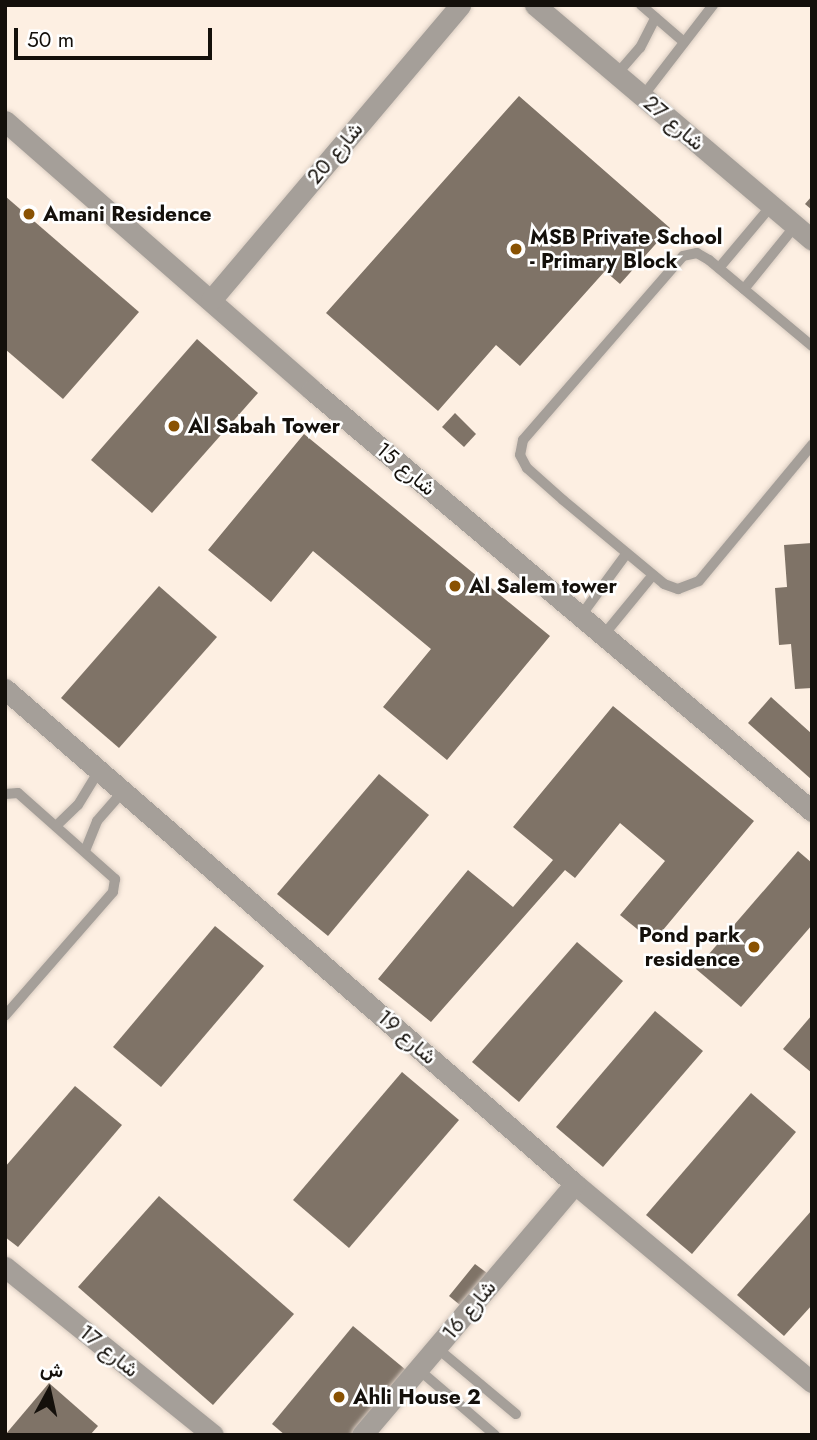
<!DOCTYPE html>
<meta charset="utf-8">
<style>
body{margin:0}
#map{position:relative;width:817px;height:1440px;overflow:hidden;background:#fdefe2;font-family:Jost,Vazirmatn,sans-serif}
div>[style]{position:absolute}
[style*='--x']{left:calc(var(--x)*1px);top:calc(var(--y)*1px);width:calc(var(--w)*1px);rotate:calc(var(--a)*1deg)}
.building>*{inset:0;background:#7f7367}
.roads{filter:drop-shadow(0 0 2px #d8cbc0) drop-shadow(0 0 2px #d8cbc0)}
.lane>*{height:10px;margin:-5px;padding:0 5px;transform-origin:5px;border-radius:5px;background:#a59f99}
.street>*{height:21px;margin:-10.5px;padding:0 10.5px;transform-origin:10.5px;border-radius:10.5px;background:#a59f99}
.dots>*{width:19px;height:19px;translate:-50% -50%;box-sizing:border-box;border:4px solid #fff;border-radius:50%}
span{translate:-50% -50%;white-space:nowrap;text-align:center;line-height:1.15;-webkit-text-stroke:5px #fff;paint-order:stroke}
.street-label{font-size:21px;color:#14100b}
.poi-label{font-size:21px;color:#14100b;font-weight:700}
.left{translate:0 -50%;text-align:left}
.right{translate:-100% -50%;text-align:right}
.frame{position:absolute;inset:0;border:7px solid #14100b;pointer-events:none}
.north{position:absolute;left:14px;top:1356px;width:70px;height:70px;-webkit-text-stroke:5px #fff;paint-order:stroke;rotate:8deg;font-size:19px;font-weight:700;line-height:28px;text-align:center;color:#14100b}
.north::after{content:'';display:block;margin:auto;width:24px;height:32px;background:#14100b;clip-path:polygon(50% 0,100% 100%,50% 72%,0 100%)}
.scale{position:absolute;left:14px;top:28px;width:198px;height:32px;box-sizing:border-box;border:4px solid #14100b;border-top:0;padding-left:9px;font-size:21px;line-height:24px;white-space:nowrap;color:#14100b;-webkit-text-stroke:5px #fff;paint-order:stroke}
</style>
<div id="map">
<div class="building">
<i style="clip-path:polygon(519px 96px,670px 228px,620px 284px,605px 271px,520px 366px,496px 345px,438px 411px,326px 313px)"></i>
<i style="clip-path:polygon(5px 196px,139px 312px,63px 399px,5px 349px)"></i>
<i style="clip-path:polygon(812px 196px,812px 210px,805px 204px)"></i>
<i style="clip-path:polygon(197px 339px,258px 393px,152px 513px,91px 460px)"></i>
<i style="clip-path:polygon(455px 413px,476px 434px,464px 447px,442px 427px)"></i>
<i style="clip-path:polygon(304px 434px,550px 636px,447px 760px,383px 707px,431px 649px,313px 551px,271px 602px,208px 550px)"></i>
<i style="clip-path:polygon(812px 543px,812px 688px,795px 689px,791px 644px,779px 645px,775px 588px,787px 587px,784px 545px)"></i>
<i style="clip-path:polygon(159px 586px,217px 637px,119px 748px,61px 698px)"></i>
<i style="clip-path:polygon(771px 697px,812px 734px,812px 780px,748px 723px)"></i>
<i style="clip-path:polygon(613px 706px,754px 821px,653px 942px,620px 915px,665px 861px,620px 823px,575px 878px,565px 870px,431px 1022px,378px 979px,468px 870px,513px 907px,553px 860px,513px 827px)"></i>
<i style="clip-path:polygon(379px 774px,429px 815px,328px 936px,277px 894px)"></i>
<i style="clip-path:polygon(798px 851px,812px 863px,812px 925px,741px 1007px,696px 969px)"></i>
<i style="clip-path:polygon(215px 926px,264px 966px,161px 1087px,113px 1047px)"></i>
<i style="clip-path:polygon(577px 942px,623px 981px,519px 1102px,472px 1062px)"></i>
<i style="clip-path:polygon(655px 1011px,703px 1051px,603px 1167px,556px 1127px)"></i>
<i style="clip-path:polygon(812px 1015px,812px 1073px,783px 1049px)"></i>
<i style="clip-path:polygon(402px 1072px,459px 1120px,349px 1248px,293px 1200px)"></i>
<i style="clip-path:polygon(75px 1086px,122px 1125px,18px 1247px,5px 1237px,5px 1167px)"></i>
<i style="clip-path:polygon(751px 1093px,796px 1132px,692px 1254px,646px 1215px)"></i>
<i style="clip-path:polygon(159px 1196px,294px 1314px,213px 1405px,78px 1287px)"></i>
<i style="clip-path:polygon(812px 1210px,812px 1305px,784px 1336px,737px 1295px)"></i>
<i style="clip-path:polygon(475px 1264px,487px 1273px,460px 1305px,449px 1296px)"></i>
<i style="clip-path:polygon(353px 1326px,406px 1370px,352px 1435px,285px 1435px,272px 1424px)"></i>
<i style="clip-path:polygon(49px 1383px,98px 1426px,90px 1435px,5px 1435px)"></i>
</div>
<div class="roads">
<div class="lane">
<i style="--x:641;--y:5;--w:57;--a:40.7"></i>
<i style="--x:617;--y:74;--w:35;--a:-49"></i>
<i style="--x:640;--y:48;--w:34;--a:-63"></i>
<i style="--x:643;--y:96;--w:115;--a:-52.4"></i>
<i style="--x:719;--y:268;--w:81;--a:-50"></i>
<i style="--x:744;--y:289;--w:81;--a:-51"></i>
<i style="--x:812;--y:346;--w:134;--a:-140.1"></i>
<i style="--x:709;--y:260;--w:14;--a:-150"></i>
<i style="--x:697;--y:253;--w:14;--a:168"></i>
<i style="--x:683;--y:256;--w:244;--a:131"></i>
<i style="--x:523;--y:440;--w:15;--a:101"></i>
<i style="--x:520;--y:455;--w:15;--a:62"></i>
<i style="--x:527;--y:468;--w:48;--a:41.6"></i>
<i style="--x:563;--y:500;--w:131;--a:39.7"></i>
<i style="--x:664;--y:584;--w:15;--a:20"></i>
<i style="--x:678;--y:589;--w:22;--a:-21"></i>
<i style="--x:699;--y:581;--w:177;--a:-50.3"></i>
<i style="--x:580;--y:617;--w:79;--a:-53.7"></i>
<i style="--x:602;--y:637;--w:80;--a:-50.6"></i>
<i style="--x:5;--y:794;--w:13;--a:-4"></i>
<i style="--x:18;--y:793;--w:130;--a:41.6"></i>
<i style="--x:115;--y:879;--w:13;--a:99"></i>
<i style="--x:113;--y:892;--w:164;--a:131.1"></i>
<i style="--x:56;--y:826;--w:30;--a:-44"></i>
<i style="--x:78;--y:805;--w:42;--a:-58.6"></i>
<i style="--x:85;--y:851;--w:32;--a:-68"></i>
<i style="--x:97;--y:821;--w:43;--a:-48.8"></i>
<i style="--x:437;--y:1348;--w:103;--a:39.9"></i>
<i style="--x:418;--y:1369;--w:101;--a:40.6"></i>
</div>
<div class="street">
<i style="--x:535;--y:5;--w:363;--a:40.3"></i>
<i style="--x:5;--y:121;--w:408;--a:41.2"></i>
<i style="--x:312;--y:390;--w:654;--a:40.1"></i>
<i style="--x:211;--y:300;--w:386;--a:-49.8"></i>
<i style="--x:5;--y:689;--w:755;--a:40.97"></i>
<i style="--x:575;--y:1184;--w:309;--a:39.9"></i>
<i style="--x:5;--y:1267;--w:267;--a:38.9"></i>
<i style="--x:362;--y:1435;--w:329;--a:-49.7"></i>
</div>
</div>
<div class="dots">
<i style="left:29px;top:214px;background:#895203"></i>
<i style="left:516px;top:249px;background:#895203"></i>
<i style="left:174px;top:426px;background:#895203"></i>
<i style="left:455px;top:586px;background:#895203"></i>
<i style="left:754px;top:947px;background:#895203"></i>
<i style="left:339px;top:1397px;background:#895203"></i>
</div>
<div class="street-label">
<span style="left:674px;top:123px;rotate:40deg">شارع 27</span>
<span style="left:335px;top:153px;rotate:-50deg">شارع 20</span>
<span style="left:406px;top:469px;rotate:40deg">شارع 15</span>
<span style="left:407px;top:1037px;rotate:41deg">شارع 19</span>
<span style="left:469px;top:1310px;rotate:-50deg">شارع 16</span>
<span style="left:109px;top:1351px;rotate:39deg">شارع 17</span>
</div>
<div class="poi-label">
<span class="left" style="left:43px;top:214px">Amani Residence</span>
<span class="left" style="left:530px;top:249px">MSB Private School<br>- Primary Block</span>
<span class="left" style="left:188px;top:426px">Al Sabah Tower</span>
<span class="left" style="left:469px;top:586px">Al Salem tower</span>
<span class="right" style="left:740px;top:947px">Pond park<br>residence</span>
<span class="left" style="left:353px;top:1397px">Ahli House 2</span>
</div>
<div class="frame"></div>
<div class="north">ش</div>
<div class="scale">50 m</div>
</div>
